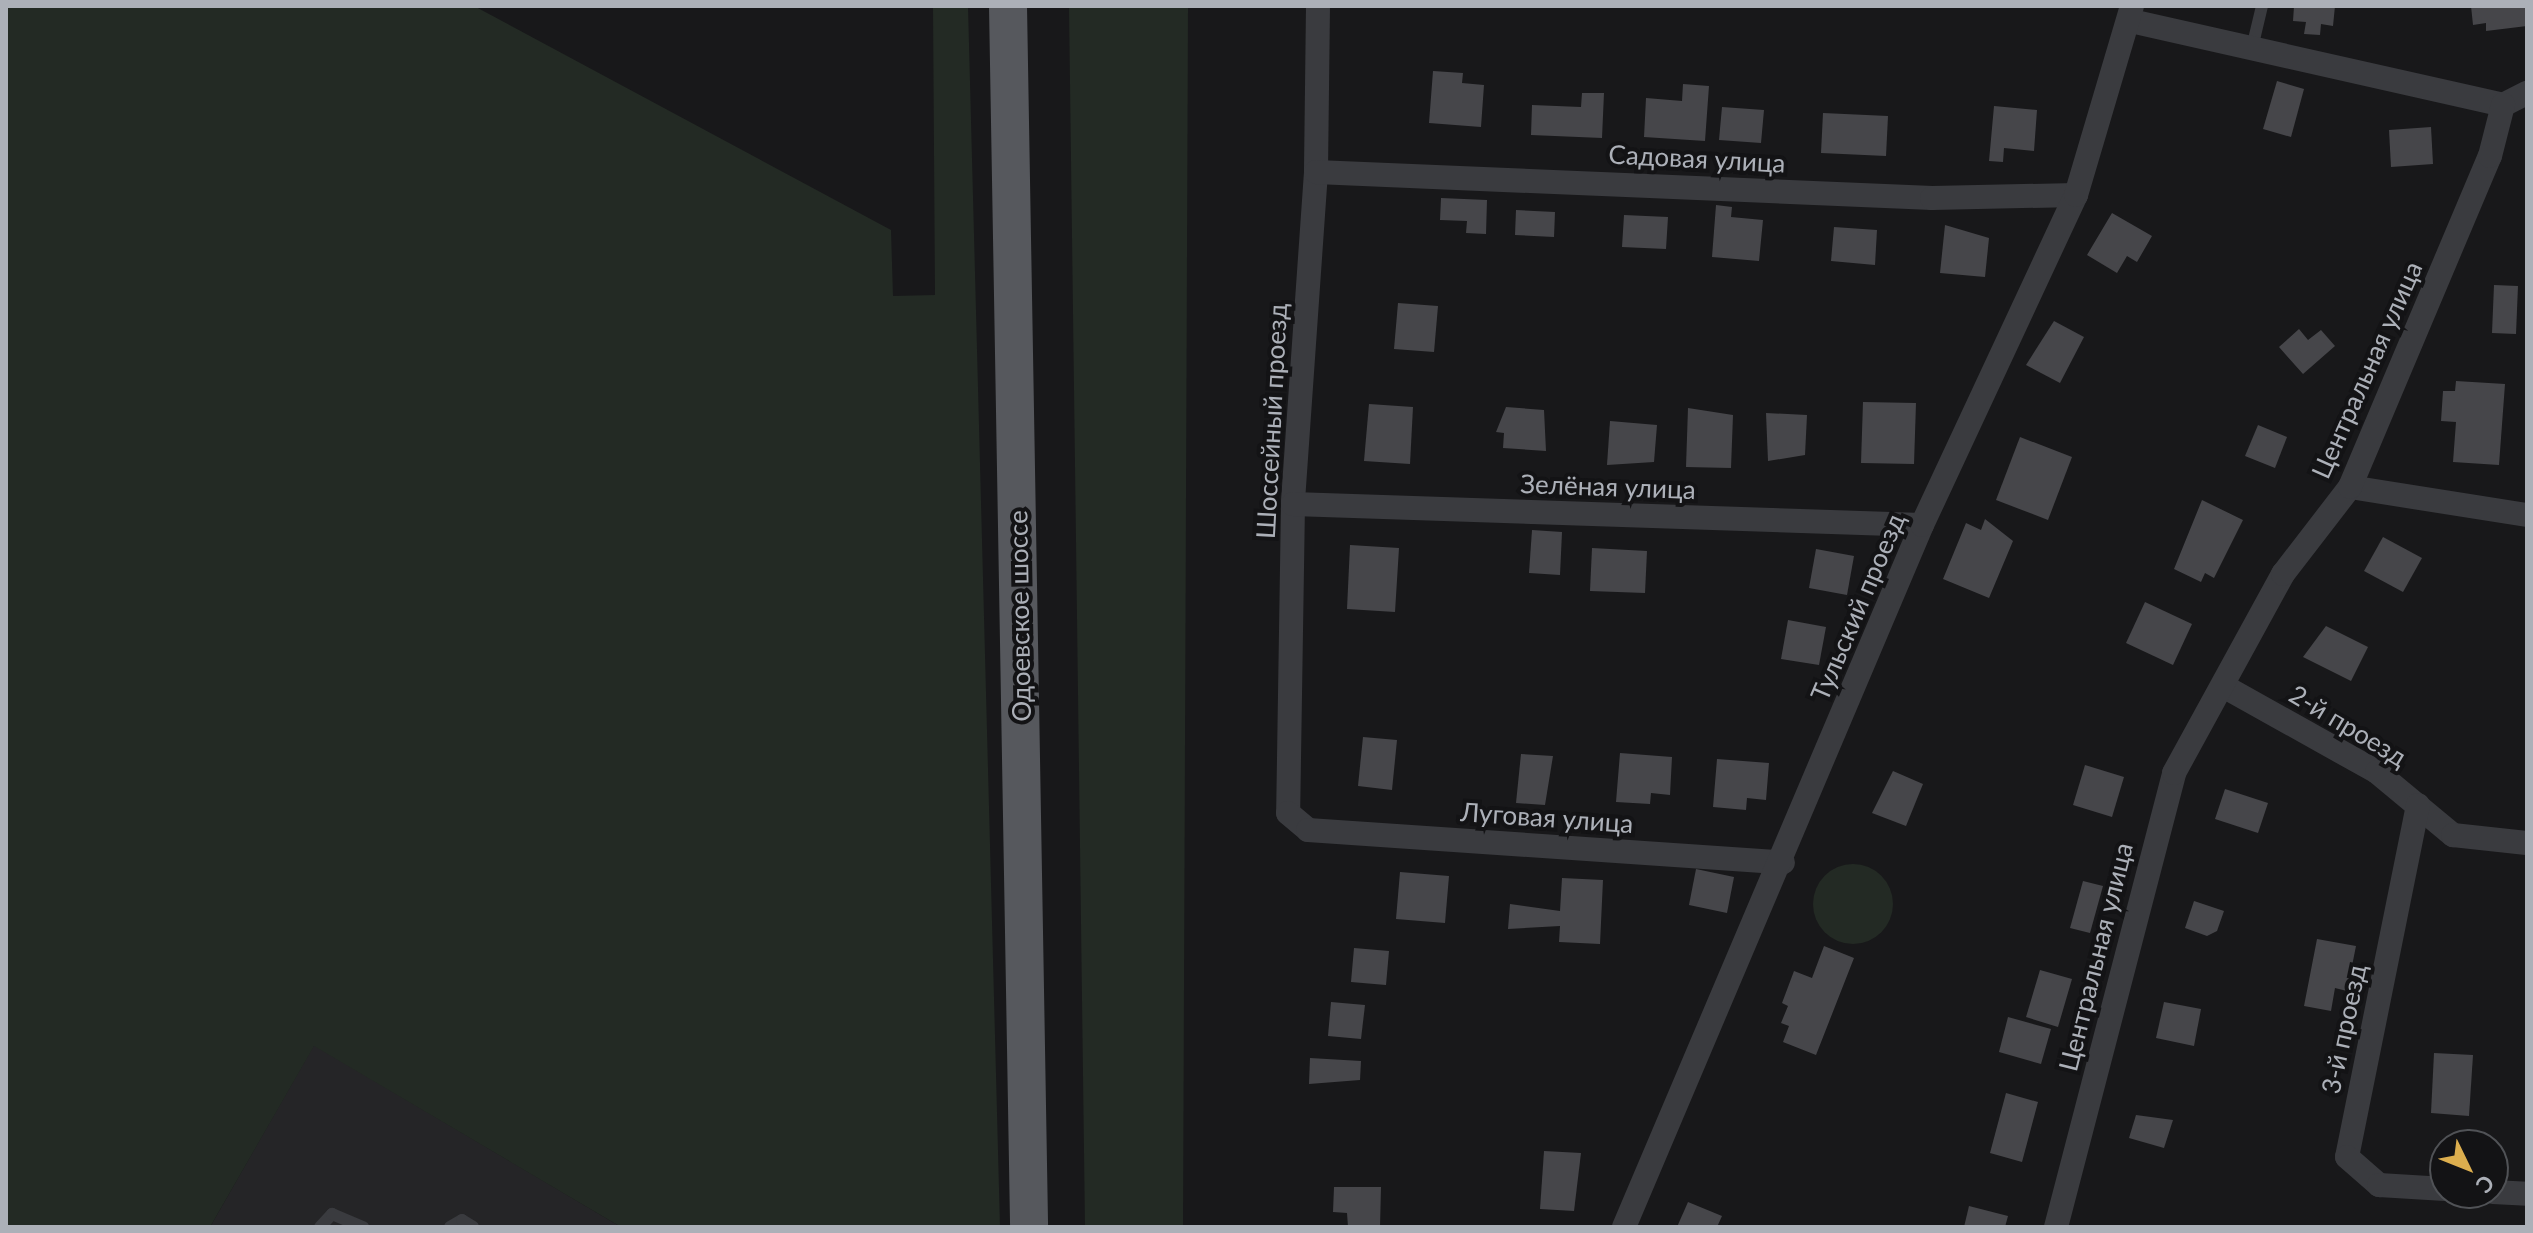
<!DOCTYPE html>
<meta charset="utf-8">
<style>
body{margin:0}
#map{position:relative;width:2533px;height:1233px;overflow:hidden;background:#18181a;font-family:Lato,sans-serif}
div>[style]{position:absolute}
[style*='--x']{left:calc(var(--x)*1px);top:calc(var(--y)*1px);width:calc(var(--w)*1px);rotate:calc(var(--a)*1deg)}
.built>*{inset:0;background:#252527}
.green>*{inset:0;background:#232a24}
.round{border-radius:50%}
.building>*{inset:0;background:#46464a}
.lane>*{height:12px;margin:-6px;padding:0 6px;transform-origin:6px;border-radius:6px;background:#3a3b3f}
.street>*{height:24px;margin:-12px;padding:0 12px;transform-origin:12px;border-radius:12px;background:#3a3b3f}
.primary>*{height:38px;margin:-19px;padding:0 19px;transform-origin:19px;border-radius:19px;background:#56585d}
span{translate:-50% -50%;white-space:nowrap;text-align:center;line-height:1.15;-webkit-text-stroke:8px #131315;paint-order:stroke}
.street-label{font-size:26px;color:#acb0b8}
.frame{position:absolute;inset:0;border:8px solid #acb0b8;pointer-events:none}
.north{position:absolute;left:2429px;top:1129px;width:80px;height:80px;box-sizing:border-box;background:#131315;border:2px solid #505256;border-radius:50%;rotate:133deg;font-size:22px;font-weight:700;line-height:32px;text-align:center;color:#acb0b8}
.north::after{content:'';display:block;margin:auto;width:28px;height:36px;background:#dcae4e;clip-path:polygon(50% 0,100% 100%,50% 72%,0 100%)}
</style>
<div id="map">
<div class="built">
<i style="clip-path:polygon(314px 1045px,621px 1227px,210px 1227px)"></i>
</div>
<div class="green">
<i style="clip-path:polygon(6px 6px,474px 6px,891px 230px,893px 296px,935px 295px,933px 6px,968px 6px,1000px 1227px,621px 1227px,314px 1046px,210px 1227px,6px 1227px)"></i>
<i style="clip-path:polygon(1069px 6px,1188px 6px,1183px 1227px,1085px 1227px)"></i>
<i class="round" style="left:1813px;top:864px;width:80px;height:80px"></i>
</div>
<div class="building">
<i style="clip-path:polygon(2294px 6px,2335px 6px,2333px 26px,2321px 24px,2320px 35px,2304px 34px,2306px 22px,2293px 21px)"></i>
<i style="clip-path:polygon(2471px 6px,2527px 6px,2527px 26px,2486px 31px,2486px 23px,2473px 25px)"></i>
<i style="clip-path:polygon(1433px 71px,1463px 73px,1462px 83px,1484px 85px,1481px 127px,1429px 123px)"></i>
<i style="clip-path:polygon(2277px 81px,2304px 89px,2291px 137px,2263px 129px)"></i>
<i style="clip-path:polygon(1683px 84px,1709px 86px,1705px 141px,1644px 137px,1646px 98px,1682px 101px)"></i>
<i style="clip-path:polygon(1582px 93px,1604px 93px,1602px 138px,1531px 135px,1532px 105px,1581px 107px)"></i>
<i style="clip-path:polygon(1994px 106px,2037px 110px,2034px 151px,2004px 148px,2003px 162px,1989px 161px)"></i>
<i style="clip-path:polygon(1722px 107px,1764px 110px,1761px 143px,1719px 140px)"></i>
<i style="clip-path:polygon(1823px 113px,1888px 116px,1886px 156px,1821px 153px)"></i>
<i style="clip-path:polygon(2431px 127px,2433px 164px,2391px 167px,2389px 130px)"></i>
<i style="clip-path:polygon(1441px 198px,1487px 200px,1486px 234px,1466px 233px,1467px 221px,1440px 220px)"></i>
<i style="clip-path:polygon(1716px 205px,1732px 207px,1731px 217px,1763px 220px,1759px 261px,1712px 257px)"></i>
<i style="clip-path:polygon(1516px 210px,1555px 212px,1554px 237px,1515px 235px)"></i>
<i style="clip-path:polygon(2112px 213px,2152px 236px,2137px 262px,2127px 256px,2117px 273px,2087px 255px)"></i>
<i style="clip-path:polygon(1624px 215px,1668px 217px,1666px 249px,1622px 247px)"></i>
<i style="clip-path:polygon(1945px 225px,1989px 238px,1985px 277px,1940px 273px)"></i>
<i style="clip-path:polygon(1834px 227px,1877px 230px,1875px 265px,1831px 261px)"></i>
<i style="clip-path:polygon(2494px 285px,2518px 286px,2516px 334px,2492px 333px)"></i>
<i style="clip-path:polygon(1398px 303px,1438px 306px,1434px 352px,1394px 349px)"></i>
<i style="clip-path:polygon(2054px 321px,2084px 337px,2060px 383px,2026px 365px)"></i>
<i style="clip-path:polygon(2299px 329px,2308px 340px,2321px 330px,2335px 346px,2303px 374px,2279px 347px)"></i>
<i style="clip-path:polygon(2456px 381px,2505px 384px,2499px 465px,2453px 462px,2456px 422px,2441px 421px,2443px 391px,2455px 391px)"></i>
<i style="clip-path:polygon(1863px 402px,1916px 403px,1914px 464px,1861px 463px)"></i>
<i style="clip-path:polygon(1369px 404px,1413px 407px,1410px 464px,1364px 461px)"></i>
<i style="clip-path:polygon(1506px 407px,1544px 410px,1546px 451px,1503px 448px,1504px 433px,1496px 432px)"></i>
<i style="clip-path:polygon(1688px 408px,1733px 415px,1731px 468px,1686px 467px)"></i>
<i style="clip-path:polygon(1766px 413px,1807px 415px,1805px 455px,1768px 461px)"></i>
<i style="clip-path:polygon(1610px 421px,1657px 425px,1654px 462px,1607px 465px)"></i>
<i style="clip-path:polygon(2258px 425px,2287px 437px,2275px 468px,2245px 456px)"></i>
<i style="clip-path:polygon(2020px 437px,2072px 457px,2048px 520px,1996px 500px)"></i>
<i style="clip-path:polygon(2202px 500px,2243px 520px,2214px 578px,2205px 573px,2201px 582px,2174px 569px)"></i>
<i style="clip-path:polygon(1985px 519px,2013px 541px,1989px 598px,1943px 579px,1966px 523px,1981px 530px)"></i>
<i style="clip-path:polygon(1532px 530px,1562px 532px,1560px 575px,1529px 573px)"></i>
<i style="clip-path:polygon(2383px 537px,2422px 558px,2403px 592px,2364px 571px)"></i>
<i style="clip-path:polygon(1350px 545px,1399px 548px,1395px 612px,1347px 609px)"></i>
<i style="clip-path:polygon(1592px 548px,1647px 551px,1645px 593px,1590px 591px)"></i>
<i style="clip-path:polygon(1816px 549px,1854px 556px,1847px 595px,1809px 588px)"></i>
<i style="clip-path:polygon(2145px 602px,2192px 624px,2173px 665px,2126px 643px)"></i>
<i style="clip-path:polygon(1788px 620px,1826px 627px,1819px 665px,1781px 659px)"></i>
<i style="clip-path:polygon(2326px 626px,2368px 647px,2351px 681px,2303px 657px)"></i>
<i style="clip-path:polygon(1363px 737px,1397px 740px,1392px 790px,1358px 786px)"></i>
<i style="clip-path:polygon(1620px 753px,1672px 757px,1670px 795px,1651px 793px,1650px 804px,1616px 802px)"></i>
<i style="clip-path:polygon(1521px 754px,1553px 756px,1545px 805px,1516px 803px)"></i>
<i style="clip-path:polygon(1717px 759px,1769px 763px,1766px 800px,1747px 798px,1746px 810px,1713px 807px)"></i>
<i style="clip-path:polygon(2085px 765px,2124px 777px,2112px 817px,2073px 805px)"></i>
<i style="clip-path:polygon(1893px 771px,1923px 784px,1906px 826px,1872px 813px)"></i>
<i style="clip-path:polygon(2225px 789px,2268px 803px,2258px 833px,2215px 819px)"></i>
<i style="clip-path:polygon(1696px 869px,1734px 877px,1727px 913px,1689px 905px)"></i>
<i style="clip-path:polygon(1400px 872px,1449px 876px,1445px 923px,1396px 919px)"></i>
<i style="clip-path:polygon(1562px 878px,1603px 880px,1600px 944px,1559px 942px,1560px 926px,1508px 929px,1510px 904px,1560px 911px)"></i>
<i style="clip-path:polygon(2083px 881px,2103px 886px,2090px 933px,2070px 928px)"></i>
<i style="clip-path:polygon(2194px 901px,2224px 911px,2217px 931px,2207px 936px,2185px 928px)"></i>
<i style="clip-path:polygon(2317px 939px,2356px 946px,2347px 991px,2335px 988px,2331px 1011px,2304px 1006px)"></i>
<i style="clip-path:polygon(1824px 946px,1854px 958px,1816px 1055px,1783px 1042px,1789px 1026px,1781px 1023px,1788px 1006px,1782px 1003px,1794px 971px,1812px 978px)"></i>
<i style="clip-path:polygon(1354px 948px,1389px 951px,1386px 985px,1351px 982px)"></i>
<i style="clip-path:polygon(2040px 970px,2072px 979px,2058px 1027px,2026px 1017px)"></i>
<i style="clip-path:polygon(1331px 1002px,1365px 1005px,1361px 1039px,1328px 1036px)"></i>
<i style="clip-path:polygon(2164px 1002px,2201px 1009px,2194px 1046px,2156px 1038px)"></i>
<i style="clip-path:polygon(2008px 1017px,2051px 1029px,2041px 1064px,1999px 1052px)"></i>
<i style="clip-path:polygon(2434px 1053px,2473px 1055px,2469px 1116px,2431px 1113px)"></i>
<i style="clip-path:polygon(1310px 1058px,1361px 1061px,1360px 1080px,1309px 1084px)"></i>
<i style="clip-path:polygon(2006px 1093px,2038px 1102px,2022px 1162px,1990px 1153px)"></i>
<i style="clip-path:polygon(2136px 1115px,2173px 1120px,2164px 1148px,2129px 1138px)"></i>
<i style="clip-path:polygon(1544px 1151px,1581px 1153px,1574px 1211px,1540px 1209px)"></i>
<i style="clip-path:polygon(1334px 1187px,1381px 1187px,1380px 1227px,1348px 1227px,1347px 1213px,1333px 1212px)"></i>
<i style="clip-path:polygon(1688px 1202px,1722px 1216px,1717px 1227px,1677px 1227px)"></i>
<i style="clip-path:polygon(1969px 1206px,2008px 1216px,2005px 1227px,1964px 1227px)"></i>
</div>
<div class="lane">
<i style="--x:2252;--y:48;--w:43;--a:-76.6"></i>
<i style="--x:320;--y:1227;--w:18;--a:-47"></i>
<i style="--x:332;--y:1214;--w:34;--a:23"></i>
<i style="--x:450;--y:1227;--w:14;--a:-30"></i>
<i style="--x:462;--y:1220;--w:13;--a:32"></i>
</div>
<div class="street">
<i style="--x:1318;--y:6;--w:166;--a:90.7"></i>
<i style="--x:1316;--y:172;--w:333;--a:94"></i>
<i style="--x:1293;--y:504;--w:309;--a:90.9"></i>
<i style="--x:1288;--y:813;--w:26;--a:40"></i>
<i style="--x:1308;--y:830;--w:476;--a:3.9"></i>
<i style="--x:2131;--y:21;--w:381;--a:12.7"></i>
<i style="--x:2503;--y:105;--w:27;--a:-27"></i>
<i style="--x:1316;--y:172;--w:617;--a:2.42"></i>
<i style="--x:1932;--y:198;--w:144;--a:-1.2"></i>
<i style="--x:2350;--y:487;--w:179;--a:9"></i>
<i style="--x:1293;--y:504;--w:629;--a:1.91"></i>
<i style="--x:2225;--y:687;--w:174;--a:29.2"></i>
<i style="--x:2377;--y:772;--w:99;--a:39.7"></i>
<i style="--x:2453;--y:835;--w:74;--a:6.2"></i>
<i style="--x:2418;--y:805;--w:359;--a:101.4"></i>
<i style="--x:2347;--y:1157;--w:43;--a:41.2"></i>
<i style="--x:2379;--y:1185;--w:66;--a:3.5"></i>
<i style="--x:2493;--y:1192;--w:34;--a:3"></i>
<i style="--x:1624;--y:1227;--w:763;--a:-67"></i>
<i style="--x:1922;--y:525;--w:364;--a:-65"></i>
<i style="--x:2076;--y:195;--w:197;--a:-73.5"></i>
<i style="--x:2056;--y:1227;--w:469;--a:-75.4"></i>
<i style="--x:2174;--y:773;--w:227;--a:-61.3"></i>
<i style="--x:2283;--y:574;--w:110;--a:-52.4"></i>
<i style="--x:2350;--y:487;--w:359;--a:-67.1"></i>
<i style="--x:2490;--y:156;--w:53;--a:-75.7"></i>
</div>
<div class="primary">
<i style="--x:1008;--y:6;--w:1221;--a:89.01"></i>
</div>
<div class="street-label">
<span style="left:1697px;top:159px;rotate:3deg">Садовая улица</span>
<span style="left:2367px;top:370px;rotate:-66deg">Центральная улица</span>
<span style="left:1272px;top:421px;rotate:-87deg">Шоссейный проезд</span>
<span style="left:1608px;top:487px;rotate:2deg">Зелёная улица</span>
<span style="left:1858px;top:607px;rotate:-67deg">Тульский проезд</span>
<span style="left:1020px;top:616px;rotate:-91deg">Одоевское шоссе</span>
<span style="left:2348px;top:726px;rotate:31deg">2-й проезд</span>
<span style="left:1547px;top:818px;rotate:4deg">Луговая улица</span>
<span style="left:2096px;top:957px;rotate:-76deg">Центральная улица</span>
<span style="left:2344px;top:1029px;rotate:-78deg">3-й проезд</span>
</div>
<div class="frame"></div>
<div class="north">С</div>
</div>
